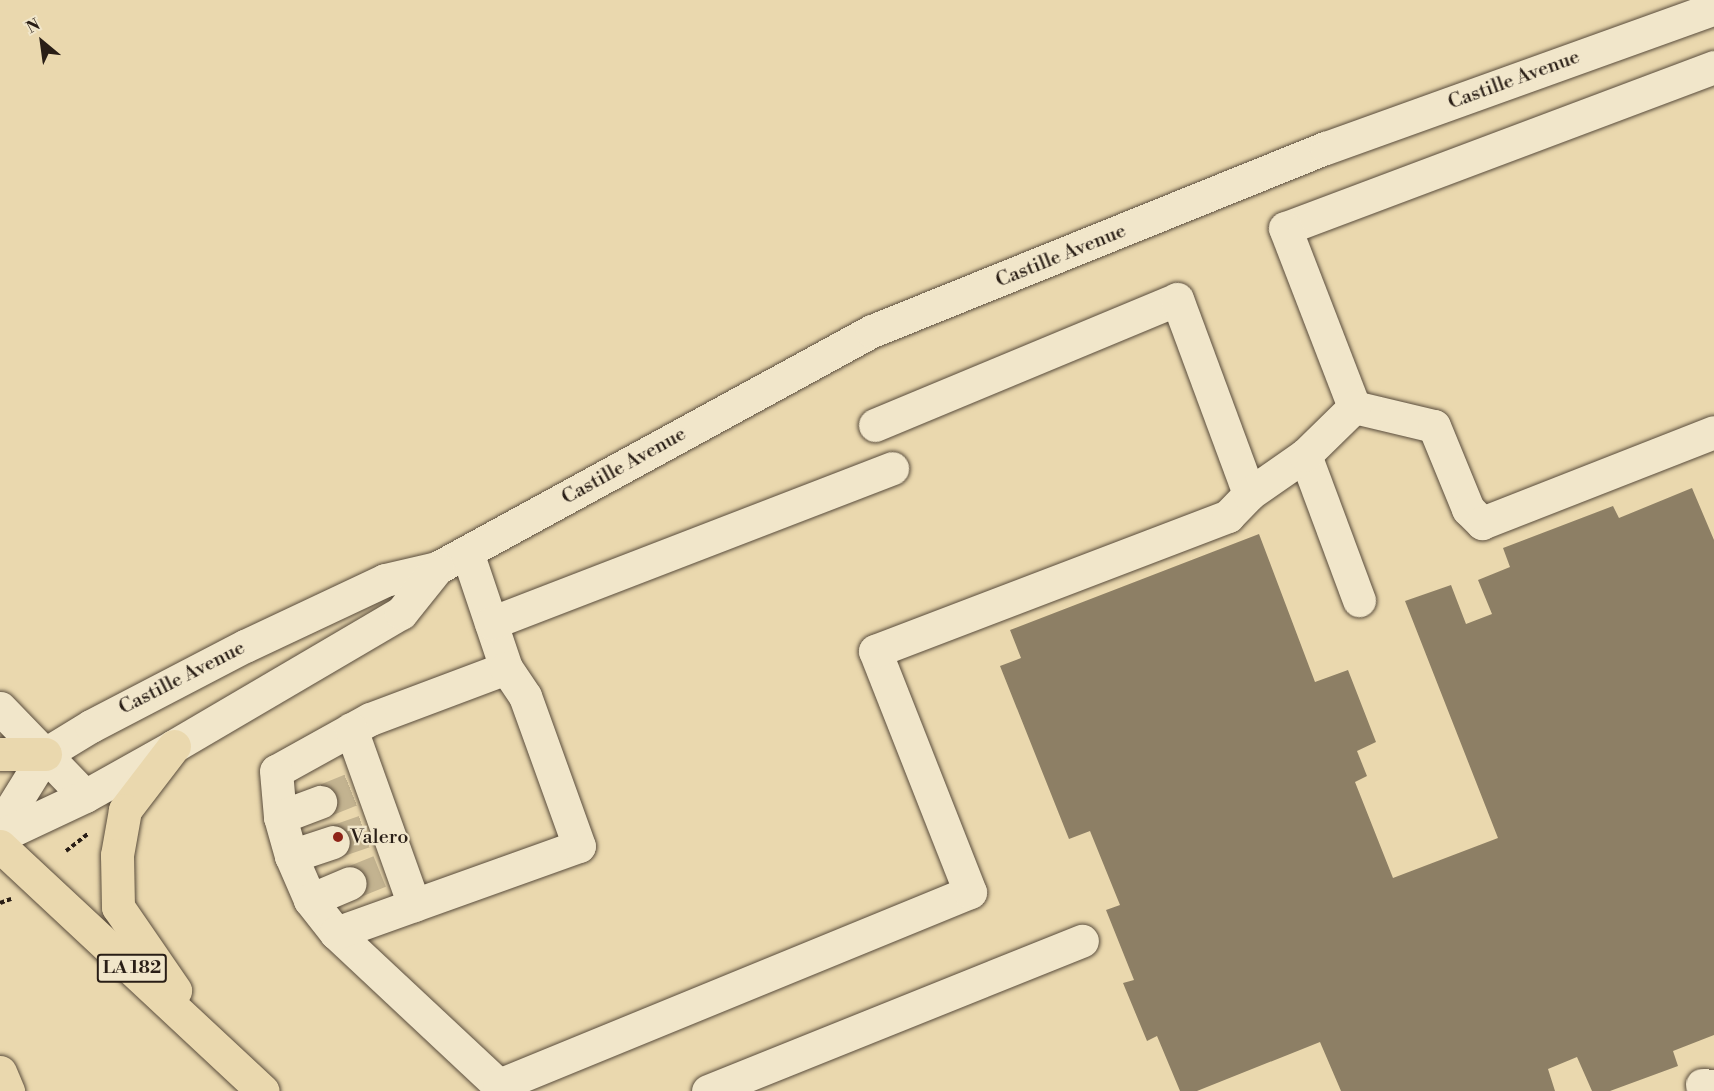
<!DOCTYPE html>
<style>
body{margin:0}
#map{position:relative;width:1714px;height:1091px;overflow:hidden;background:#ead8ae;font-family:"Libre Bodoni",serif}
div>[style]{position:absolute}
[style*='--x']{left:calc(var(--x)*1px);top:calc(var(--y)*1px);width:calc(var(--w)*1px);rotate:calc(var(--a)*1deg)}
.building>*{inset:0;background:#8d7f65}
.minor-tunnel>*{height:33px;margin-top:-16.5px;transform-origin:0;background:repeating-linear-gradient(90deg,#c3b390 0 33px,transparent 0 49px)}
.path>*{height:4px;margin-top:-2px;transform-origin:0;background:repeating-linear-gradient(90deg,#291e16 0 4.5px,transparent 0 7.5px)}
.roads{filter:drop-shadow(0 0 2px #594c3c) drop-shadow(0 0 2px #594c3c)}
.minor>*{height:33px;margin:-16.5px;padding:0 16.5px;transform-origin:16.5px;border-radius:16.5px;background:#f1e6ca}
.highway>*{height:33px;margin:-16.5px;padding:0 16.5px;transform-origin:16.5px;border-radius:16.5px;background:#ead8ae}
.dots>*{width:16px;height:16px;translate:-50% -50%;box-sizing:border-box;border:3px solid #f1e6ca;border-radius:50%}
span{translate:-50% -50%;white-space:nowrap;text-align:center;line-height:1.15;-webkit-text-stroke:4.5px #f1e6ca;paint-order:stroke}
.shield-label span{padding:2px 4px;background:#f1e6ca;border:2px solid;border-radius:4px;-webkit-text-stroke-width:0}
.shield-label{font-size:18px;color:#291e16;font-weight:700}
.street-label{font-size:20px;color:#291e16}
.poi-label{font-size:20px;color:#291e16}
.left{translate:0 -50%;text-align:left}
.north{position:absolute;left:12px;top:12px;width:60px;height:60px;-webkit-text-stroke:4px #f1e6ca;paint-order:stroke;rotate:331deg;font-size:16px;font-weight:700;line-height:24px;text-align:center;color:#291e16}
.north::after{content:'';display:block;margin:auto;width:21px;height:27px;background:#291e16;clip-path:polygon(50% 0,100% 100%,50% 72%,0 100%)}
</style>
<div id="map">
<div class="building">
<i style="clip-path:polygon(1692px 488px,1714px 540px,1714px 1035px,1673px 1051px,1678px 1066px,1610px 1091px,1592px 1091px,1577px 1057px,1548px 1069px,1555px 1091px,1341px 1091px,1320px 1042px,1197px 1091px,1180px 1091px,1157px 1036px,1147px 1041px,1123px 983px,1134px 980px,1106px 910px,1120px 905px,1090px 831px,1069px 839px,1000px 666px,1021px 658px,1010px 630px,1259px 534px,1315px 682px,1348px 670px,1376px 742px,1357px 751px,1367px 776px,1355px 782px,1393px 878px,1498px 838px,1405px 601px,1451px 585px,1466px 624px,1492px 614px,1478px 580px,1510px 567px,1503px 548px,1613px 506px,1619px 518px)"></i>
</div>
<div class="minor-tunnel">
<i style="--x:320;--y:802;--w:35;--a:-22"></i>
<i style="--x:333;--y:842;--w:37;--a:-19"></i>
<i style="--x:350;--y:883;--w:32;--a:-22"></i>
</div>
<div class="path">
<i style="--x:66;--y:851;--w:29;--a:-38"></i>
<i style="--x:0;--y:903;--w:12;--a:-20"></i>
</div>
<div class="roads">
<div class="minor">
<i style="--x:1714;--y:67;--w:458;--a:159.4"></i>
<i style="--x:1285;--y:228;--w:192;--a:68.9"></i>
<i style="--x:1354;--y:407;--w:82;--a:13.4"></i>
<i style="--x:1434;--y:426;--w:90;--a:67.7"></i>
<i style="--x:1468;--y:509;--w:20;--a:45"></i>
<i style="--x:1482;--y:523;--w:249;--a:-21.4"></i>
<i style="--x:875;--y:425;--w:327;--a:-22.6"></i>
<i style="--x:1177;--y:299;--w:208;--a:69.7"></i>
<i style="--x:1305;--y:455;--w:155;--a:69.6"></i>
<i style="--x:467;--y:552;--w:122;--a:71.4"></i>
<i style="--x:506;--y:668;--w:145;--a:159.4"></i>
<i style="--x:370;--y:719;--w:107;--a:151"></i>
<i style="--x:276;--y:771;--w:46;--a:85"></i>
<i style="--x:280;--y:817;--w:41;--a:74.2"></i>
<i style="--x:291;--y:856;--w:48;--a:66.6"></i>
<i style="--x:310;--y:900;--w:42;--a:51.8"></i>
<i style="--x:336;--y:933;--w:231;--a:43.1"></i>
<i style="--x:491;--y:623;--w:430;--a:-21.1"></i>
<i style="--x:0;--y:708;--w:122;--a:46"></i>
<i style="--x:351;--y:729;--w:187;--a:70.3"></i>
<i style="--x:280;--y:817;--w:43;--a:-20.6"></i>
<i style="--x:0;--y:827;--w:86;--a:-58.3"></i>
<i style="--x:45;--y:754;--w:54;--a:-31.3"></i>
<i style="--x:91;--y:726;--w:174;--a:-27.5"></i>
<i style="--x:245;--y:646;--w:155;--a:-25.2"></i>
<i style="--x:385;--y:580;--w:53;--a:-13"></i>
<i style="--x:437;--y:568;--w:495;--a:-28.6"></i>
<i style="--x:872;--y:331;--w:489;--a:-22"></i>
<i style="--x:1326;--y:148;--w:412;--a:-19.8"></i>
<i style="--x:0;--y:836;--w:94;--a:-25.2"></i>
<i style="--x:85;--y:796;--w:102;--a:-29.3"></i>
<i style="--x:174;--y:746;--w:263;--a:-30.4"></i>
<i style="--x:401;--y:613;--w:58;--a:-51.3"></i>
<i style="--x:291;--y:856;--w:44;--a:-18.4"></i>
<i style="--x:310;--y:900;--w:43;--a:-23"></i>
<i style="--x:336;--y:933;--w:258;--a:-19.7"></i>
<i style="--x:579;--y:846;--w:159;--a:-109.8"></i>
<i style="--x:525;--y:696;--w:34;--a:-124"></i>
<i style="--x:499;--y:1085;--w:509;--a:-22.28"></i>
<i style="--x:970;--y:892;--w:259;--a:-111.5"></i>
<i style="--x:875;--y:651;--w:378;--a:-20.9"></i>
<i style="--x:1228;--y:516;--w:30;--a:-46"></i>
<i style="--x:1249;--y:494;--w:68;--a:-34.9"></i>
<i style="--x:1305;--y:455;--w:69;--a:-44.4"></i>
<i style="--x:1702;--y:1085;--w:12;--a:5"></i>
<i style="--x:708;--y:1091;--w:403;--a:-21.9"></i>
</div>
<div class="highway">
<i style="--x:174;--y:746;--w:81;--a:127.4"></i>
<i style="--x:125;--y:810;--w:46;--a:100.1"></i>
<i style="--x:117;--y:855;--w:52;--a:88.9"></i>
<i style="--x:118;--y:907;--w:101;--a:55.5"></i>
<i style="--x:0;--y:754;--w:45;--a:0"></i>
<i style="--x:0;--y:846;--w:359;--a:43"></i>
<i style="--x:0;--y:1072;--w:21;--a:67"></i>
</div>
</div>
<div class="dots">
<i style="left:338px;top:837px;background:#8f2418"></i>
</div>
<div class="shield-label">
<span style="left:132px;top:968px">LA 182</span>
</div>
<div class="street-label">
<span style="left:1514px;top:80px;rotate:-20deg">Castille Avenue</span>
<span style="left:1061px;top:256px;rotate:-22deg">Castille Avenue</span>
<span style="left:624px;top:466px;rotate:-29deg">Castille Avenue</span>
<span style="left:182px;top:678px;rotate:-27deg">Castille Avenue</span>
</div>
<div class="poi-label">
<span class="left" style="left:350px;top:837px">Valero</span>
</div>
<div class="north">N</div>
</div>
